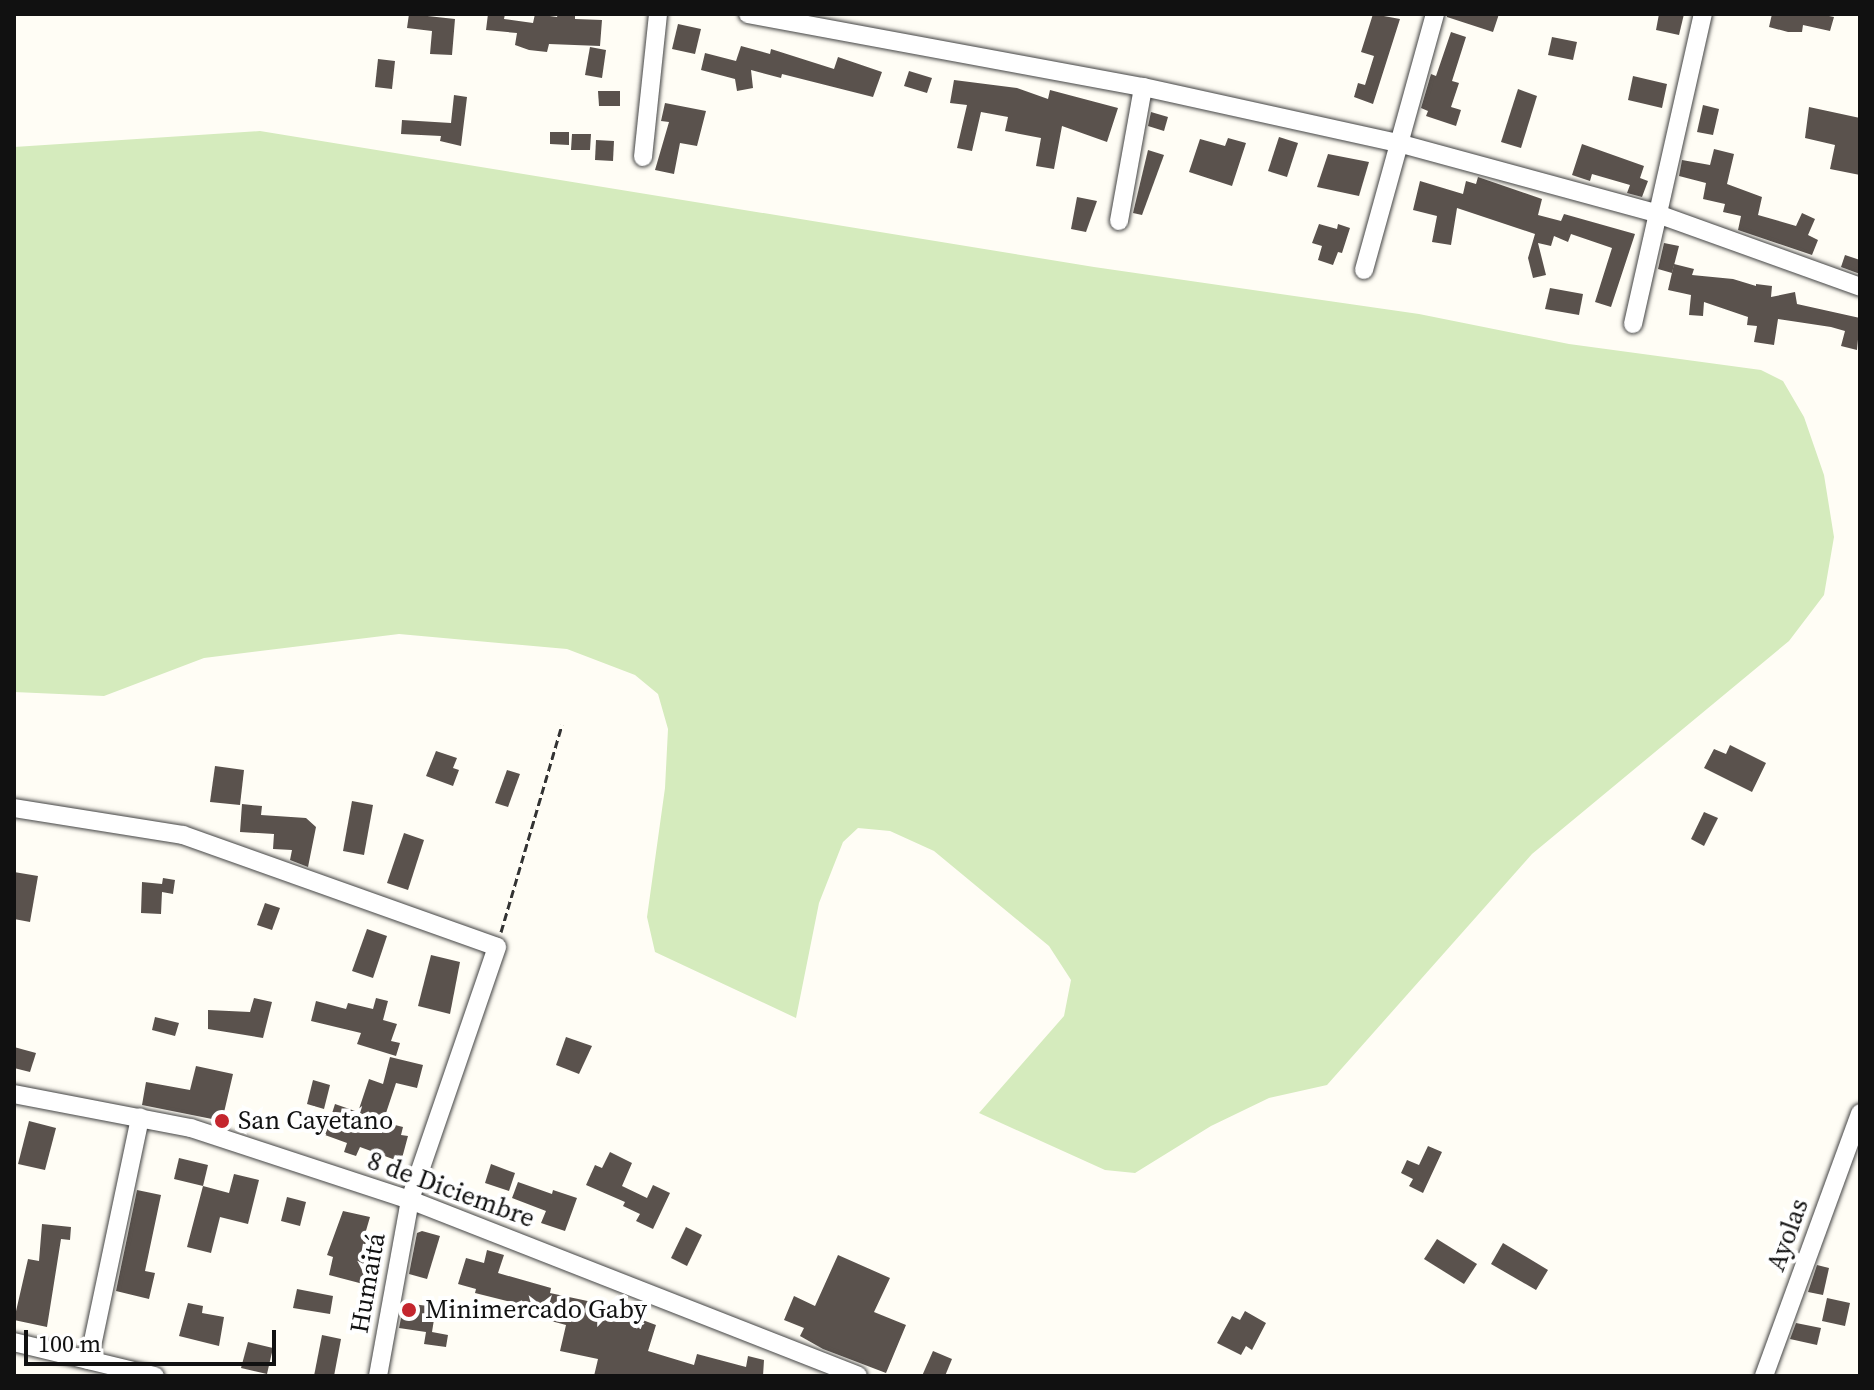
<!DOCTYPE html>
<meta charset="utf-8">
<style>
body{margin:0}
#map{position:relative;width:1874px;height:1390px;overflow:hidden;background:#fffdf5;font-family:"Source Serif 4",serif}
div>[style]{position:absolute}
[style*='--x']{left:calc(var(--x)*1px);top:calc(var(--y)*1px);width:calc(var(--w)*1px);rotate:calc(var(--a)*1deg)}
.green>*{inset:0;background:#d5ebbd}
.building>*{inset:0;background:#5a524d}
.path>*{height:3px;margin-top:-1.5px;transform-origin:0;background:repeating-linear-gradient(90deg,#333 0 8px,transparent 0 12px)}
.roads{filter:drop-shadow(0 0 2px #444) drop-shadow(0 0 2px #444)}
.street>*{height:18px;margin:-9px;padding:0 9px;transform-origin:9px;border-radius:9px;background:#fff}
.dots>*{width:22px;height:22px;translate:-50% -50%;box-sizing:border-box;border:4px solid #fff;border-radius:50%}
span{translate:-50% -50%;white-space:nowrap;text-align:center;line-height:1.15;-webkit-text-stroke:8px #fff;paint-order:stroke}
.poi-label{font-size:26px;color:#111}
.left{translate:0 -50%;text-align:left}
.street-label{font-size:26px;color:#111}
.frame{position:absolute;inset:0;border:16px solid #111;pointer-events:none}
.scale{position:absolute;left:24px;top:1330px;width:252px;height:36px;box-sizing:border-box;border:4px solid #111;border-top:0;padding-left:10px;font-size:24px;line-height:28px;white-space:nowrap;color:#111;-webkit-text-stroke:6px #fff;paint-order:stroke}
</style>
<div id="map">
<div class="green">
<i style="clip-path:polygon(260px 131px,1094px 267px,1419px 314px,1569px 344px,1761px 370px,1783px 381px,1804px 417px,1824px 475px,1834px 537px,1824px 595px,1789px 641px,1532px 854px,1327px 1085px,1269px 1098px,1211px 1126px,1135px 1173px,1105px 1170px,979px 1113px,1064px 1016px,1071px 980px,1049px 946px,934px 851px,890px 831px,858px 828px,843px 842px,819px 903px,796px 1018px,655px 952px,647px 917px,665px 788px,668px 729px,658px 694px,635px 675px,567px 649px,399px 634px,204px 658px,104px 696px,14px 692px,14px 147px)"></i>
</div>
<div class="building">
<i style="clip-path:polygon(409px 14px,455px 19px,452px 55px,430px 54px,432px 31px,407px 28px)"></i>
<i style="clip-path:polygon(488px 14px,505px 14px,504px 19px,533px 23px,535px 14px,557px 17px,558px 14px,575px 14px,575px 19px,602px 20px,600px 46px,549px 44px,547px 52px,529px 50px,515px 45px,517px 33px,486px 30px)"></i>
<i style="clip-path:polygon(1373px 14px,1400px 19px,1373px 104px,1354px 97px,1358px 83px,1365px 85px,1374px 56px,1361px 52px)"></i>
<i style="clip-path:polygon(1447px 14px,1499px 14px,1493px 32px,1447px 17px)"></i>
<i style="clip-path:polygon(1659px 14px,1684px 14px,1679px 35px,1656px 30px)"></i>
<i style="clip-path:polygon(1772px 14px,1819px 14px,1834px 17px,1830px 31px,1803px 25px,1802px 32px,1788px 32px,1769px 27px)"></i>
<i style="clip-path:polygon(678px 24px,701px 29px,695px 54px,672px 49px)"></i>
<i style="clip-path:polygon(1451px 32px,1466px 37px,1452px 81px,1459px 83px,1451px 107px,1461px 110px,1456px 126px,1426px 116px,1428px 111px,1421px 108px,1431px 74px,1436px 76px)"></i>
<i style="clip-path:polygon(1552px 37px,1577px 42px,1573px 60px,1548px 55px)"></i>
<i style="clip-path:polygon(741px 46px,770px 54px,771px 49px,834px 69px,838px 57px,882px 72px,873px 97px,782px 74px,781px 78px,751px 70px,753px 88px,737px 91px,735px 79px,701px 70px,705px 53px,736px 61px)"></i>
<i style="clip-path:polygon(590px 47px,606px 50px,602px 78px,585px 75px)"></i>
<i style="clip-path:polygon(378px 59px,395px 61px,392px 89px,375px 87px)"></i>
<i style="clip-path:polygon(909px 71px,932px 78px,927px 93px,904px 86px)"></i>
<i style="clip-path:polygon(1633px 76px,1667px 84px,1662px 108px,1628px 100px)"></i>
<i style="clip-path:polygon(954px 80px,1017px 88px,1048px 99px,1050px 90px,1118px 108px,1107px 142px,1062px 126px,1054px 169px,1036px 166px,1041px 138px,1005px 131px,1008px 117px,981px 112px,972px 151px,957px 148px,967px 105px,950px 103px)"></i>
<i style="clip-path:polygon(1518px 89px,1537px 96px,1521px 148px,1501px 142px)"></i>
<i style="clip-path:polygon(598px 91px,620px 91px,620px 106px,599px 106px)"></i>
<i style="clip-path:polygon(454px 95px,467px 97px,461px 146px,440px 141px,441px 136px,401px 134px,402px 120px,451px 123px)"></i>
<i style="clip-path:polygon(665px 103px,706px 111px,697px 146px,680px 143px,674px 174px,655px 170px,669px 122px,661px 121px)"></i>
<i style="clip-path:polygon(1703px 105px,1719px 109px,1713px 135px,1697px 132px)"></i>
<i style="clip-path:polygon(1809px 107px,1860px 118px,1860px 175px,1830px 169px,1835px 145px,1805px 138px)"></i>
<i style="clip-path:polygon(1151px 112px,1168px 117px,1164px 131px,1148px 126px)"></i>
<i style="clip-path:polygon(550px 132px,569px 132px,569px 145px,550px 144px)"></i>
<i style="clip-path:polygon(572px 134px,591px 134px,590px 150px,571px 150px)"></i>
<i style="clip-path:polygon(1279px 137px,1298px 143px,1287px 177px,1268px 171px)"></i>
<i style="clip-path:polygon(1228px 138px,1246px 143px,1232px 186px,1189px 172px,1200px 139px,1225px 146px)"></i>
<i style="clip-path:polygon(596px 140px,614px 141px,613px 161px,595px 160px)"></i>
<i style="clip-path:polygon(1582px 144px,1644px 166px,1640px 178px,1648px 181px,1642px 197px,1627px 193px,1630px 185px,1592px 174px,1590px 181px,1572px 175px)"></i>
<i style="clip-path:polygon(1714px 149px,1734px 154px,1727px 184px,1762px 197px,1758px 215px,1796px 226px,1802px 213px,1815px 219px,1808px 235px,1818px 240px,1812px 255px,1738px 230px,1741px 216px,1723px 212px,1725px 204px,1703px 199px,1706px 183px,1679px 176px,1682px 160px,1710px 165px)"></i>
<i style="clip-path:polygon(1148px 150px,1164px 155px,1142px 215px,1133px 213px)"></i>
<i style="clip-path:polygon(1328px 154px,1369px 162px,1359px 196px,1317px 187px)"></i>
<i style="clip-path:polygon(1478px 177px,1542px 199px,1538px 215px,1561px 221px,1564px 214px,1635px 234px,1611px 307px,1595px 302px,1612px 248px,1571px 234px,1568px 242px,1554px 236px,1551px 246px,1538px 243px,1546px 275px,1533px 278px,1528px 258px,1535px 234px,1457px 208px,1451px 245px,1432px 242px,1437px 216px,1413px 210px,1420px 181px,1463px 194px,1466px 181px,1476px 184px)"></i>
<i style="clip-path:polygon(1077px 197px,1097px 201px,1086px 232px,1071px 229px)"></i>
<i style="clip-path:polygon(1319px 224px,1337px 229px,1338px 224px,1350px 228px,1342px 253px,1338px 252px,1333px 265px,1318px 260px,1322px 246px,1312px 243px)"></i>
<i style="clip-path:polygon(1664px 243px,1679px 246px,1672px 273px,1658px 269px)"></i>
<i style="clip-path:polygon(1845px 255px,1860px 260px,1860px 274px,1841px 267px)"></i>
<i style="clip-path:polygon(1674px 264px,1694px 269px,1692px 275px,1733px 279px,1756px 286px,1756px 284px,1772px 286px,1771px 297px,1795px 292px,1797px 304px,1860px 318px,1857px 350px,1841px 346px,1845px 331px,1831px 327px,1778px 319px,1774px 345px,1754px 342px,1757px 326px,1747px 325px,1748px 317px,1704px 302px,1703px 316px,1689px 315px,1691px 295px,1668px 290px)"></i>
<i style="clip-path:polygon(1550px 288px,1583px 294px,1579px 315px,1545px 309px)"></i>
<i style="clip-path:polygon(1730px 745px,1766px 763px,1752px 792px,1704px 768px,1714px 749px,1726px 754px)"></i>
<i style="clip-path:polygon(436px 751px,457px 758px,453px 768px,459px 770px,453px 786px,426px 776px)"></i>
<i style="clip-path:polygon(215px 766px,244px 770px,240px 805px,210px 802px)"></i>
<i style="clip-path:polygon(507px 770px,520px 774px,508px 807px,495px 803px)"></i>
<i style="clip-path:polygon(352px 801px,373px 805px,364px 855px,343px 851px)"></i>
<i style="clip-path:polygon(242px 804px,262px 806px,261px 815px,306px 818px,316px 827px,308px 867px,290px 860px,292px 850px,273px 849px,274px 834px,240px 832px)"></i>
<i style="clip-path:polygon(1704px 812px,1718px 818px,1704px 846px,1691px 839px)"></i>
<i style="clip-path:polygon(404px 833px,424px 840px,408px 890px,387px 883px)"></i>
<i style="clip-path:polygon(14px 872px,38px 876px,30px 922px,14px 919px)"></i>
<i style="clip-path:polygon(163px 878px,175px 880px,173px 894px,162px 892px,161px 914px,141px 913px,142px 882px,162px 884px)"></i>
<i style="clip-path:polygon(265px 903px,280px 908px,272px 930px,257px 925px)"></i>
<i style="clip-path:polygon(367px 929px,387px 936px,373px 978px,352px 971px)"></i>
<i style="clip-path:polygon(431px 955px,460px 962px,450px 1014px,418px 1006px)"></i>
<i style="clip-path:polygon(254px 998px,272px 1002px,263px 1038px,208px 1029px,208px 1010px,250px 1012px)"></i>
<i style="clip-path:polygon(376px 998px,388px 1001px,383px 1020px,397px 1024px,391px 1041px,400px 1043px,396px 1056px,357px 1044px,361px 1033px,311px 1021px,316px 1001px,346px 1009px,348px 1003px,373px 1009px)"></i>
<i style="clip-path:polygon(155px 1017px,179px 1023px,175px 1036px,152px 1030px)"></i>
<i style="clip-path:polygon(566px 1037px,592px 1046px,579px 1074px,556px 1065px)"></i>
<i style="clip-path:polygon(14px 1047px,36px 1053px,30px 1072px,14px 1068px)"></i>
<i style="clip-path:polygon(390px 1057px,423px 1065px,417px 1088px,396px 1083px,383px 1122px,403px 1127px,401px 1135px,408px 1136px,401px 1162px,360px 1147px,356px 1156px,344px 1152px,347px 1143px,325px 1135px,335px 1104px,358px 1112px,369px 1079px,383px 1084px)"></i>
<i style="clip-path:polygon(196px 1066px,233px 1074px,222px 1121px,142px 1105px,146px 1082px,190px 1090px)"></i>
<i style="clip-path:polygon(313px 1080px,330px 1085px,324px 1109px,307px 1104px)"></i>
<i style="clip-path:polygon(29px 1121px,56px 1128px,45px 1170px,18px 1164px)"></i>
<i style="clip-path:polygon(1428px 1146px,1442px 1152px,1423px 1193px,1409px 1186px,1413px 1179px,1401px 1173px,1407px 1160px,1419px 1165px)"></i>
<i style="clip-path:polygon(610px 1152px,632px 1163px,622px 1186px,647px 1198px,653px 1185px,670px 1193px,653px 1229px,636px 1221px,640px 1214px,623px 1206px,625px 1202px,586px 1185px,595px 1165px,602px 1168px)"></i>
<i style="clip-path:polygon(179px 1158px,208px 1165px,203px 1186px,174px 1179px)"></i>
<i style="clip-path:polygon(491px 1164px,515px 1173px,509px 1191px,485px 1183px)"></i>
<i style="clip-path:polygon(234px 1174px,259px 1180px,248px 1224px,220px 1217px,211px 1253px,187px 1247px,203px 1186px,229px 1193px)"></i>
<i style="clip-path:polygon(518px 1182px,552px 1194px,553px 1190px,577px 1198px,565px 1231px,541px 1223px,546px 1211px,512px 1198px)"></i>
<i style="clip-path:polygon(137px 1190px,161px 1195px,145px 1271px,155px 1273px,149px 1299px,116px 1291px)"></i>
<i style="clip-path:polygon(287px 1197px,306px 1202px,300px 1226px,281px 1221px)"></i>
<i style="clip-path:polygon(343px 1211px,370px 1217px,363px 1241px,369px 1243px,362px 1270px,370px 1272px,367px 1285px,329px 1275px,333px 1257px,327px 1255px)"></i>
<i style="clip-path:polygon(42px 1224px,71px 1227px,70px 1240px,61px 1239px,47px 1327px,14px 1320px,28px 1259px,39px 1261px)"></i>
<i style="clip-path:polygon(686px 1227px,702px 1235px,687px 1266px,671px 1258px)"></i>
<i style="clip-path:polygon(422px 1231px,440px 1236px,427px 1279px,409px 1274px,417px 1233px)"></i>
<i style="clip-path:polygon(1437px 1239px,1477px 1264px,1464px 1284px,1424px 1259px)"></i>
<i style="clip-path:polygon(1503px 1243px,1548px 1270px,1536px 1290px,1491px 1264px)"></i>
<i style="clip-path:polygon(487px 1250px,504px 1255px,498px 1273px,551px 1288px,550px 1293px,597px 1303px,656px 1325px,648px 1351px,694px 1365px,697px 1354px,746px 1367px,748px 1356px,764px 1360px,763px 1376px,594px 1376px,598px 1359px,560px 1351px,566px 1325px,525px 1314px,527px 1306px,475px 1293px,476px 1289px,458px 1284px,466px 1258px,484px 1263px)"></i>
<i style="clip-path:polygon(838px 1255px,890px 1278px,874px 1312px,906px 1325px,886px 1373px,823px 1349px,800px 1336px,804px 1328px,784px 1320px,794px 1296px,815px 1306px)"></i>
<i style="clip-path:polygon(1817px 1265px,1829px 1268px,1823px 1295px,1808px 1292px)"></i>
<i style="clip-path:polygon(297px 1289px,333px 1296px,330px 1314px,293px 1308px)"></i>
<i style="clip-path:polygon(1827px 1298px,1850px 1303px,1845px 1326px,1822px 1321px)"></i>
<i style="clip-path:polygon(188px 1303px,203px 1306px,202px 1313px,224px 1317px,219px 1346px,179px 1336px)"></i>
<i style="clip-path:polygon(404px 1303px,436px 1307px,432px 1332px,448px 1335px,446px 1347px,424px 1344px,426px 1332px,399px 1328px)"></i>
<i style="clip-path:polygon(1245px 1311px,1266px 1323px,1252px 1350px,1246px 1346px,1241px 1355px,1217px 1343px,1232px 1316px,1240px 1320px)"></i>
<i style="clip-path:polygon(1796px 1323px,1821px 1328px,1817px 1345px,1790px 1339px)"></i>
<i style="clip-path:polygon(322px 1335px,341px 1339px,334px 1376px,314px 1376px)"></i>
<i style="clip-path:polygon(248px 1342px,273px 1348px,267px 1374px,241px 1368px)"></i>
<i style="clip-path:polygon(933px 1351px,952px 1359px,945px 1376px,922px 1376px)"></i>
</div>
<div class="path">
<i style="--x:501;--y:932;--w:216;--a:-73.6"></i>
</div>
<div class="roads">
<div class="street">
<i style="--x:748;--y:14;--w:402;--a:10.5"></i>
<i style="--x:1143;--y:87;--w:261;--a:12.4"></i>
<i style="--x:1398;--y:143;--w:266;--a:15.2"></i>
<i style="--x:1655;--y:213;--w:218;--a:19.8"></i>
<i style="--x:643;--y:157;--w:144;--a:-84"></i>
<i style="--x:1119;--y:221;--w:136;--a:-79.8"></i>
<i style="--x:1364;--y:270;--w:266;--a:-74.5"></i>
<i style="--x:1633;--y:324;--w:318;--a:-77.3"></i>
<i style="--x:14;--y:808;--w:171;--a:9.1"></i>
<i style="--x:183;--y:835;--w:333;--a:19.6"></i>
<i style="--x:497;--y:947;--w:268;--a:109"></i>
<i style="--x:410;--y:1200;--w:179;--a:100.3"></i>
<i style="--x:14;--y:1094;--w:180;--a:10.9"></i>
<i style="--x:191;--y:1128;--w:231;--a:18.2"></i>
<i style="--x:410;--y:1200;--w:481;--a:21.4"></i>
<i style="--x:14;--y:1342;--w:145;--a:13.6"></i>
<i style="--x:89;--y:1360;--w:248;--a:-78.1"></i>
<i style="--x:1764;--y:1376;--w:280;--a:-69.9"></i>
</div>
</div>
<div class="dots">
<i style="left:222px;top:1121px;background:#c4262e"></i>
<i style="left:409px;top:1310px;background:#c4262e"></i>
</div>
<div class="poi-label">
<span class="left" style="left:238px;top:1121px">San Cayetano</span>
<span class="left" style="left:425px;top:1310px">Minimercado Gaby</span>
</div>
<div class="street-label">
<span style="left:451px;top:1190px;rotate:20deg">8 de Diciembre</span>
<span style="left:1788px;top:1235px;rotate:-70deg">Ayolas</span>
<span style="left:368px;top:1283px;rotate:-80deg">Humaitá</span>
</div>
<div class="frame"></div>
<div class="scale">100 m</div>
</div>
